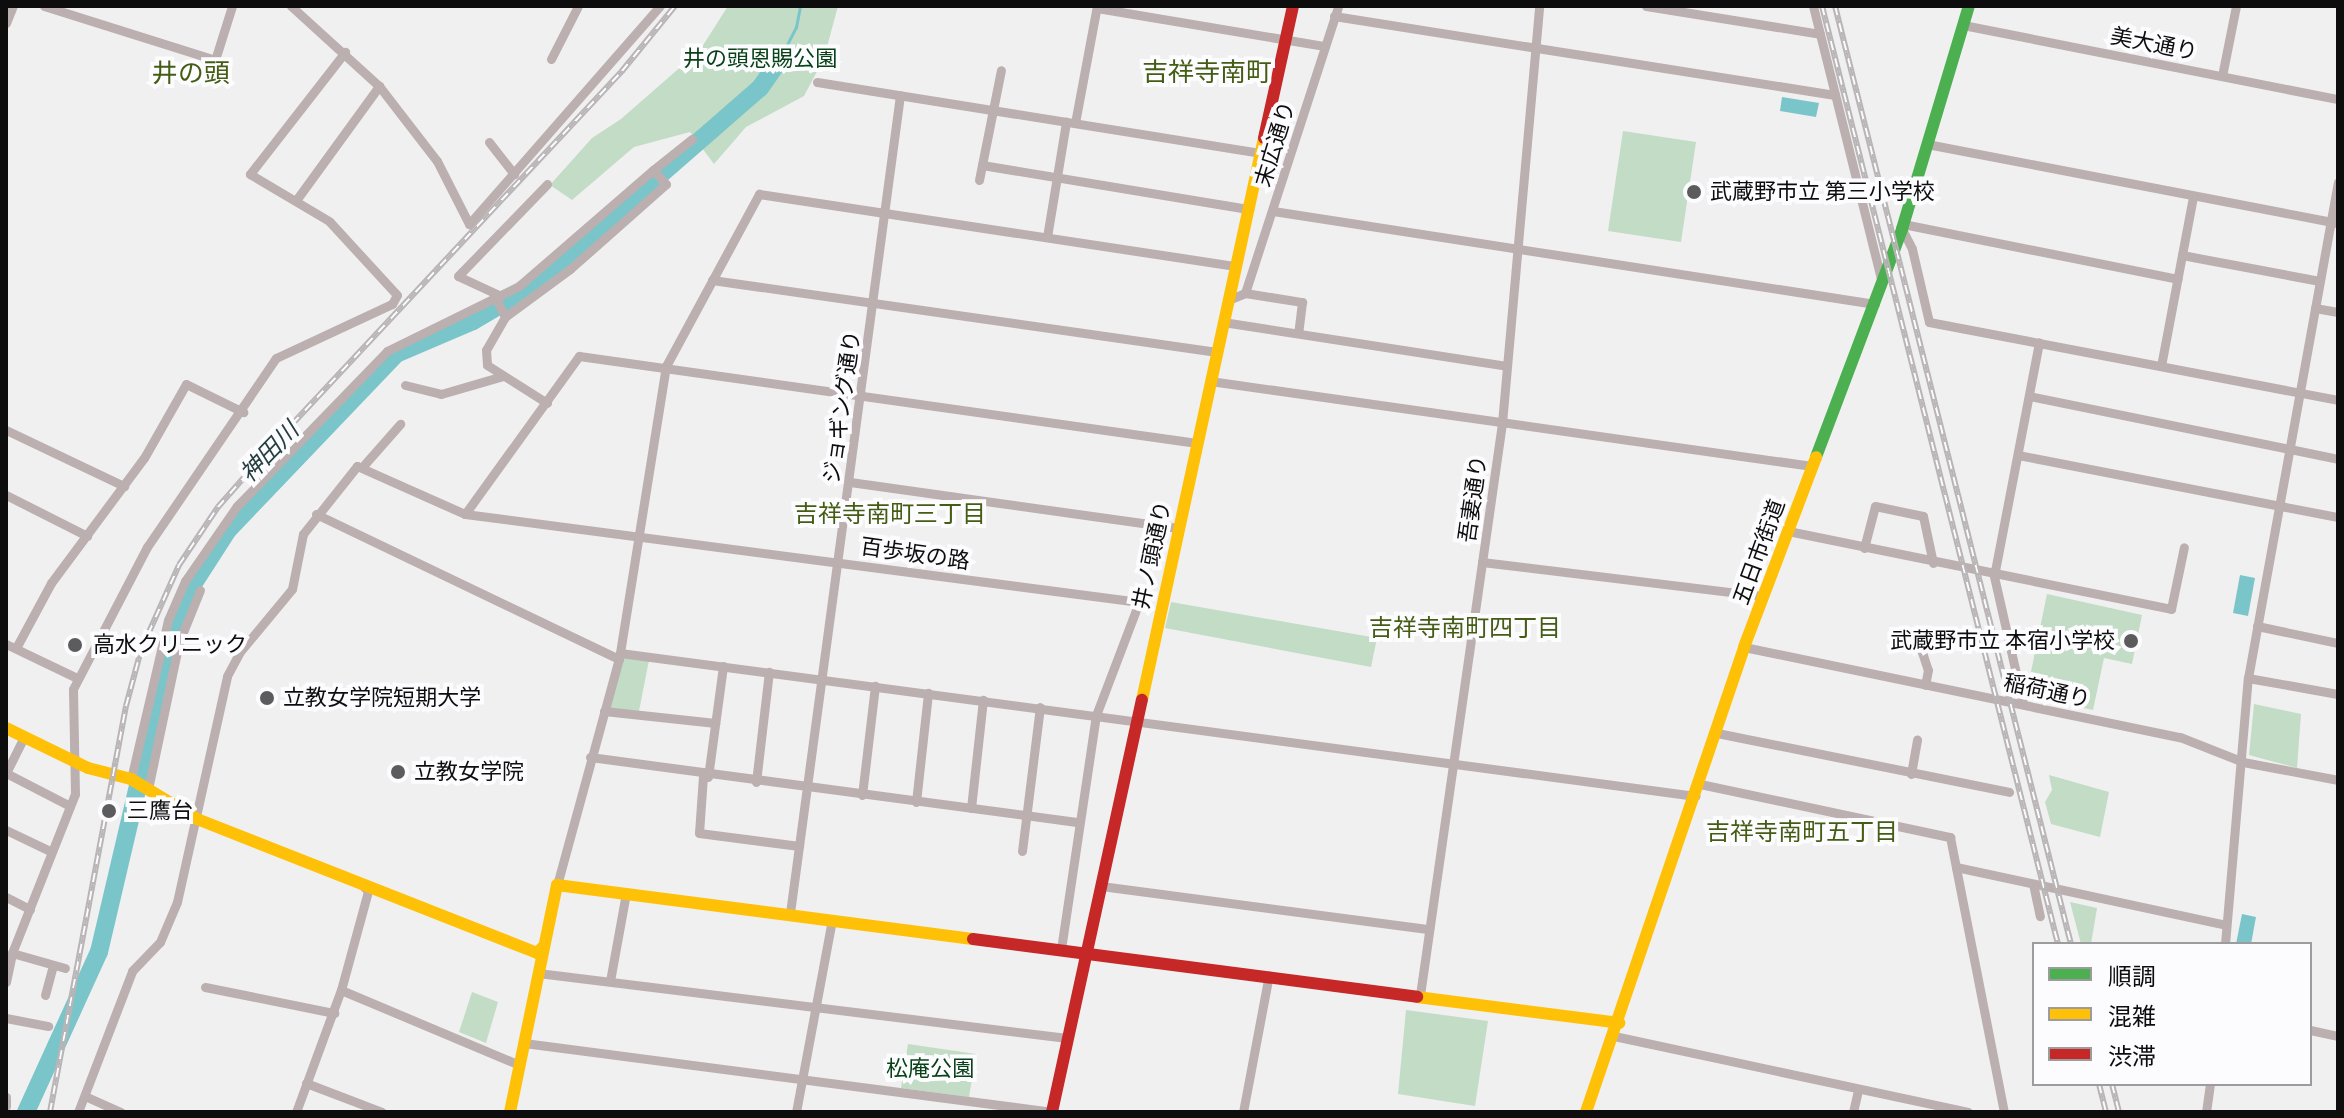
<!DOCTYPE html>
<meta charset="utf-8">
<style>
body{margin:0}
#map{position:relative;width:2344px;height:1118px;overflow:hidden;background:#f0f0f1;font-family:"PT Sans Narrow","Noto Sans JP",sans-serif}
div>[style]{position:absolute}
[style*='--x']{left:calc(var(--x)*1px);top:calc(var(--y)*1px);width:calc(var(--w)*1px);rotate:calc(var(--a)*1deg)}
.green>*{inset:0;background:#c2dcc5}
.water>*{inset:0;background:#7ac5c9}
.stream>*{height:3px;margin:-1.5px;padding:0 1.5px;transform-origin:1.5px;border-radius:1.5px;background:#7ac5c9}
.river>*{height:18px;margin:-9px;padding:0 9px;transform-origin:9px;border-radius:9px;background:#7ac5c9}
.street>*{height:9px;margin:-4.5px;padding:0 4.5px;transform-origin:4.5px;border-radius:4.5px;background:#bbafb0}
.fast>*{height:12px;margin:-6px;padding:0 6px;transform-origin:6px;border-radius:6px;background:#4caf50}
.slow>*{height:12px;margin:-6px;padding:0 6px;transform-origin:6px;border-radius:6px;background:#ffc107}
.jam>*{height:12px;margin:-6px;padding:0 6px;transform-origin:6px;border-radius:6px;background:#c62828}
.rail>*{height:6px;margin-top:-3px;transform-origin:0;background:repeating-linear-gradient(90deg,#fcfcff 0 9px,#b9b4b5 0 18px);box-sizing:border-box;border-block:2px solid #b9b4b5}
.dots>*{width:22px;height:22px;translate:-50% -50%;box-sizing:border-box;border:4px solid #fcfcff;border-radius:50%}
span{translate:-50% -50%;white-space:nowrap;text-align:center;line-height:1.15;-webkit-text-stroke:8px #fcfcff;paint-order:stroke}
.street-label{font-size:22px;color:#0d0d0e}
.park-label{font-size:22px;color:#094218}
.poi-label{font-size:22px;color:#0d0d0e}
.left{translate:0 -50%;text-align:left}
.right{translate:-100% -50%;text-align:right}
.water-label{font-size:24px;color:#263f40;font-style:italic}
.neighbourhood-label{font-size:24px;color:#455c14}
.quarter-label{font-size:26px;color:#455c14}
.frame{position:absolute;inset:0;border:8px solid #0d0d0e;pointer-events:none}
.legend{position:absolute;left:2032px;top:942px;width:280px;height:144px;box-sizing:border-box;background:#fcfcff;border:2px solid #9c9c9f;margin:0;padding:10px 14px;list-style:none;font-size:24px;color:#0d0d0e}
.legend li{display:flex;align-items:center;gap:16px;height:40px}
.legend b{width:40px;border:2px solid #9c9c9f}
</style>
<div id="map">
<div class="green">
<i style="clip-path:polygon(728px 6px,838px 6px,824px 58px,804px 96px,746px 127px,714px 164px,690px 132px,634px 147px,572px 200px,550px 185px,592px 138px,621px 119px,700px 50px)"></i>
<i style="clip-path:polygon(1623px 131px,1696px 142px,1681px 242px,1608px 231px)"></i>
<i style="clip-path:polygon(2047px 594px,2142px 615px,2132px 664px,2104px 658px,2093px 710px,2026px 696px)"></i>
<i style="clip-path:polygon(1171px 602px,1377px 638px,1371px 667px,1165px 628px)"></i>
<i style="clip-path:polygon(621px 658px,649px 660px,639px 711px,608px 709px)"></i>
<i style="clip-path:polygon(2254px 704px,2301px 714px,2297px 768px,2249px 755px)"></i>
<i style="clip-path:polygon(2049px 775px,2109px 792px,2100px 837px,2051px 824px,2045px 802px,2052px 790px)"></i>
<i style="clip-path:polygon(2070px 902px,2097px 908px,2091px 944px,2081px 944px)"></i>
<i style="clip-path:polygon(472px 992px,498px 1002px,486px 1043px,459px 1032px)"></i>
<i style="clip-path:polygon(1406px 1010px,1488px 1021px,1475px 1106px,1398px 1094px)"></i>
<i style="clip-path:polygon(908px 1044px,976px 1054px,969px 1097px,901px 1088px)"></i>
</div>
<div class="water">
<i style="clip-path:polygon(1782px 97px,1819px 103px,1816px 117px,1780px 111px)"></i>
<i style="clip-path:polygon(2240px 575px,2255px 578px,2248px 616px,2233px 613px)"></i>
<i style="clip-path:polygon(2242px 914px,2256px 917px,2251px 944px,2236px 944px)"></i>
</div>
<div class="stream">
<i style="--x:777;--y:64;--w:42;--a:-62.8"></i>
<i style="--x:796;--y:27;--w:21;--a:-79"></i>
</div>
<div class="river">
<i style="--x:26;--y:1112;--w:176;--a:-65.5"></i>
<i style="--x:99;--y:952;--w:329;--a:-76.8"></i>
<i style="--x:174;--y:632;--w:49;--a:-68.6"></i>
<i style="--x:192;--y:586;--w:67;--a:-57.3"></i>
<i style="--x:228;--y:530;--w:243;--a:-46.3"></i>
<i style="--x:396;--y:354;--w:84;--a:-23.2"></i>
<i style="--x:473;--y:321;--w:71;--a:-30.5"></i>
<i style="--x:534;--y:285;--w:300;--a:-41.1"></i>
<i style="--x:760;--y:88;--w:29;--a:-55"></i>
</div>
<div class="street">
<i style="--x:44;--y:6;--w:179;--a:17.5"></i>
<i style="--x:215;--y:60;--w:57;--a:-72.5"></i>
<i style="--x:291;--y:6;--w:119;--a:42.3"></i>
<i style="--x:379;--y:86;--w:95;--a:52.3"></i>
<i style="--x:437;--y:161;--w:71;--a:63.1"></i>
<i style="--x:469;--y:224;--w:290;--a:-48.8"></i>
<i style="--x:1646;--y:6;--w:176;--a:9.1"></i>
<i style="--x:1813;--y:6;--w:284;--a:76"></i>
<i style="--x:1097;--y:8;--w:231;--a:9.5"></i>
<i style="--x:1334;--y:16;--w:507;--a:8.96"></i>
<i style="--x:6;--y:23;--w:18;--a:-68"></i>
<i style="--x:1963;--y:25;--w:382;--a:11.2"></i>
<i style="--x:551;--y:59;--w:59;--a:-63"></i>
<i style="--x:2222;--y:76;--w:71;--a:-78.7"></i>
<i style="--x:817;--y:82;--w:450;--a:9.1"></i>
<i style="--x:1075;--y:123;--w:119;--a:-79.4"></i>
<i style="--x:489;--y:142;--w:41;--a:52"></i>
<i style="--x:1927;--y:144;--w:419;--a:10.9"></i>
<i style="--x:982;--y:165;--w:271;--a:9.4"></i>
<i style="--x:979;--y:180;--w:112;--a:-78.7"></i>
<i style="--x:297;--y:199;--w:140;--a:-54"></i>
<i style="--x:1273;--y:211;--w:609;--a:8.78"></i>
<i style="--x:1903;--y:224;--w:280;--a:11.3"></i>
<i style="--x:1902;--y:229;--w:22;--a:63"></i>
<i style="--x:1912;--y:249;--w:75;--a:76.9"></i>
<i style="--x:1929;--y:322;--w:416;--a:10.8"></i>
<i style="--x:1047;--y:237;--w:117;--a:-80.6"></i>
<i style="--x:2182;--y:255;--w:140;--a:10.7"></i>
<i style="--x:712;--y:280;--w:510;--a:8.11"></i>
<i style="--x:1245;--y:293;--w:302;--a:-72"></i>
<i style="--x:501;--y:296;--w:47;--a:-155.1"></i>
<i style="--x:458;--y:276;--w:128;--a:-45.9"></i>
<i style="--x:496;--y:299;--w:20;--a:63"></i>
<i style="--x:505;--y:317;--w:38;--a:120"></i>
<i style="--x:486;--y:350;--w:15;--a:86"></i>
<i style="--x:487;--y:365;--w:71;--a:32.3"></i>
<i style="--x:1228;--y:300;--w:18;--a:-22"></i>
<i style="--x:1245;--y:293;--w:58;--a:9"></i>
<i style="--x:1302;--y:302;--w:31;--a:97"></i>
<i style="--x:2315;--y:308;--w:23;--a:10"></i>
<i style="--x:505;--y:317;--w:81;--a:-36.4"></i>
<i style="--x:570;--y:269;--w:128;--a:-41.5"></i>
<i style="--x:666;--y:184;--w:19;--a:-133"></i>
<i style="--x:653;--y:170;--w:50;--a:-38.5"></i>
<i style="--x:1223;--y:322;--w:287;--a:8.8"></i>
<i style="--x:2161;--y:366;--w:172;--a:-79.3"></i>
<i style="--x:1210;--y:381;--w:608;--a:8.04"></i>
<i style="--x:405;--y:385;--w:37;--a:14"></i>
<i style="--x:441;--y:394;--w:65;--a:-16.2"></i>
<i style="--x:2029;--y:396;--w:315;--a:11.5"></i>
<i style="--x:6;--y:430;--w:131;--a:25.4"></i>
<i style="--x:2018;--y:455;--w:326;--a:11"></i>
<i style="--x:364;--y:465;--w:55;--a:-48.7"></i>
<i style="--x:850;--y:482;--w:331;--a:8"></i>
<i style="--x:6;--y:495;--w:91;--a:26.8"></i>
<i style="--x:316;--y:514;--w:336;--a:25.6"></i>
<i style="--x:465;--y:514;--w:680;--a:7.44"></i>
<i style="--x:1139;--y:602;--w:121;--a:110.8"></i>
<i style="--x:1096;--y:715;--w:237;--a:98.5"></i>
<i style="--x:1788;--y:531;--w:391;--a:11.5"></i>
<i style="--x:2171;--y:609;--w:63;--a:-78.2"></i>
<i style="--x:1864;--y:548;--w:43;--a:-75.3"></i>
<i style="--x:1875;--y:506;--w:49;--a:11.8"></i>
<i style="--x:1923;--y:516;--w:48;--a:78"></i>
<i style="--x:1482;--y:562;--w:284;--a:6.9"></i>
<i style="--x:2257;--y:626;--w:83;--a:11.9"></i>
<i style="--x:6;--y:644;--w:79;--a:25.6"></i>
<i style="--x:1906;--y:644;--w:16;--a:18"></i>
<i style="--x:1921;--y:649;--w:22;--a:72"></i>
<i style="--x:1928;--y:670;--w:15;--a:101"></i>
<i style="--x:1744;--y:647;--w:445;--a:11.7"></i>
<i style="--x:2180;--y:737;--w:68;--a:21.6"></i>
<i style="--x:2243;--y:762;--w:97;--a:10.7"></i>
<i style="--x:16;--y:648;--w:74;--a:-61.7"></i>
<i style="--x:51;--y:583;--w:156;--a:-53.4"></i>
<i style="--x:144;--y:458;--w:85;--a:-60.4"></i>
<i style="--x:186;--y:384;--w:64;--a:26.2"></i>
<i style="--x:620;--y:653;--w:1085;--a:7.57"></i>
<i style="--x:2248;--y:678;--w:91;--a:10.1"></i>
<i style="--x:2023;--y:704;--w:131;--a:-102.8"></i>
<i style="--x:1994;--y:576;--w:238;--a:-79.1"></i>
<i style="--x:604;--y:711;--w:112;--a:6.2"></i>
<i style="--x:1717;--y:733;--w:298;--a:11.4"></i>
<i style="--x:24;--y:737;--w:40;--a:116.6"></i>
<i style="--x:6;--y:773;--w:72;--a:27.3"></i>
<i style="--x:590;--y:757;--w:491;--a:7.6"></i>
<i style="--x:1911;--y:774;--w:35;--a:-80"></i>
<i style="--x:703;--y:776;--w:57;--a:94"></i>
<i style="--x:699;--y:833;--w:101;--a:7.4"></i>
<i style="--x:708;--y:777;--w:112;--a:-82.3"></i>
<i style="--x:131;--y:779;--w:163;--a:-76.9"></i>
<i style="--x:168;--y:620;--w:43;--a:-66.4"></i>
<i style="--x:185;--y:581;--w:91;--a:-55.3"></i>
<i style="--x:237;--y:506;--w:216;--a:-45.9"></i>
<i style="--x:387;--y:351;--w:147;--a:-26.2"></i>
<i style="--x:519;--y:286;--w:177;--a:-40.9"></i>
<i style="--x:756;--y:782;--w:111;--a:-83.3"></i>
<i style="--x:1700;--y:784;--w:256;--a:12"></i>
<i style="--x:1950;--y:837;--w:280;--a:78.9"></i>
<i style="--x:148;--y:789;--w:150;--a:-78.1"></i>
<i style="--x:179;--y:642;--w:56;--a:-68"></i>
<i style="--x:862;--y:795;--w:110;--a:-83.2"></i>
<i style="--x:916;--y:802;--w:110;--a:-83.7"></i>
<i style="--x:971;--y:808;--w:109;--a:-83.7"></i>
<i style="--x:6;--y:830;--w:49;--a:25.5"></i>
<i style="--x:1022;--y:851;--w:145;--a:-82.9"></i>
<i style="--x:1956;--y:867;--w:276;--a:12.1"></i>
<i style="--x:2033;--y:884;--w:33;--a:78"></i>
<i style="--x:557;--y:885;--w:234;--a:-74.7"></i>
<i style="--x:619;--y:659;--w:297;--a:-80.9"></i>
<i style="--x:666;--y:366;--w:196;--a:-61.6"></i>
<i style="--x:759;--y:194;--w:482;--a:8.6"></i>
<i style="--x:1101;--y:886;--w:331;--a:7.5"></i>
<i style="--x:6;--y:897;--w:27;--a:27"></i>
<i style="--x:790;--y:913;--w:825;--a:-82.34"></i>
<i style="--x:2225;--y:944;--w:267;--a:-85.1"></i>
<i style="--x:2248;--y:678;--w:504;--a:-79.72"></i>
<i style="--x:12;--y:953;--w:55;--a:15.8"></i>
<i style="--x:538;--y:973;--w:533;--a:7.01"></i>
<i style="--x:610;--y:981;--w:89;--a:-79.7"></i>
<i style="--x:6;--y:982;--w:30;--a:-78"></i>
<i style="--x:12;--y:953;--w:171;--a:-68.4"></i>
<i style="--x:75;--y:794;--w:105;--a:-91.1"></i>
<i style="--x:73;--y:689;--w:160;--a:-62.5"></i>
<i style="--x:147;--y:547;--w:229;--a:-55.7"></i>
<i style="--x:276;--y:358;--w:128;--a:-25"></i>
<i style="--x:392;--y:304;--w:10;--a:-61"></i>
<i style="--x:397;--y:295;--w:100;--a:-132.6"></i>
<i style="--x:329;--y:221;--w:92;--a:-149.3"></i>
<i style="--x:250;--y:174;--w:155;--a:-52.1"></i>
<i style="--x:205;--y:987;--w:132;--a:11.4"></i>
<i style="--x:341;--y:990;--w:193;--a:22.8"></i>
<i style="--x:45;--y:995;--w:31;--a:-75"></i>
<i style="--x:1420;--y:995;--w:578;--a:-81.84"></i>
<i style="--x:1502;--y:423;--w:419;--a:-84.9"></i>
<i style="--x:6;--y:1018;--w:43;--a:10.8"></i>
<i style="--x:2310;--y:1030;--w:29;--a:12"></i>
<i style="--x:1614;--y:1036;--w:362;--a:12.1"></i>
<i style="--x:524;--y:1043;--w:533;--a:7.43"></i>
<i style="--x:306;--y:1083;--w:81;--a:20.9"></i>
<i style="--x:6;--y:1097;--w:9;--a:90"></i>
<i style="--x:87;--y:1097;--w:37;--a:24"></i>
<i style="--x:78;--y:1112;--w:151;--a:-69"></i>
<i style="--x:132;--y:971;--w:40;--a:-46"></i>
<i style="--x:160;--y:942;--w:43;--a:-67"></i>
<i style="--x:177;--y:902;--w:231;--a:-77.5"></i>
<i style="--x:227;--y:676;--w:26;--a:-62"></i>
<i style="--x:239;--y:653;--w:83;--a:-50.4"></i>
<i style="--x:292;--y:589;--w:56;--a:-78.7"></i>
<i style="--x:303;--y:534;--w:87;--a:-51.5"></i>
<i style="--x:357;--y:466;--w:118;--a:24"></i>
<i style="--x:465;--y:514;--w:195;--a:-54.2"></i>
<i style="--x:579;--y:356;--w:624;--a:8.01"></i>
<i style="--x:296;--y:1112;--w:130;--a:-69.8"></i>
<i style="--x:341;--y:990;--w:103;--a:-74.7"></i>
<i style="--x:368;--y:891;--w:7;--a:-135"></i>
<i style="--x:796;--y:1112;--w:196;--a:-79.4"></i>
<i style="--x:1243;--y:1112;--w:139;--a:-79.3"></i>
<i style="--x:1853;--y:1112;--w:23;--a:-77"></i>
<i style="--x:2206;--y:1112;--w:28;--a:-82"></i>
</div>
<div class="fast">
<i style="--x:1816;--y:457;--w:244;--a:-69.3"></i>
<i style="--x:1902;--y:229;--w:233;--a:-73.3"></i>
</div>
<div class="slow">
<i style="--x:1142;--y:700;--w:575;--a:-77.75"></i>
<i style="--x:6;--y:728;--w:91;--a:26"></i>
<i style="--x:88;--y:768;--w:44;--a:14.3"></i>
<i style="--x:131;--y:779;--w:77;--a:31.2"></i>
<i style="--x:197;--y:819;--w:365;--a:21.5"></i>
<i style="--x:537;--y:953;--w:8;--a:-45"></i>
<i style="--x:1417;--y:997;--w:204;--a:7.3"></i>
<i style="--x:510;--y:1112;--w:232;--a:-78.3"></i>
<i style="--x:557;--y:885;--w:419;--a:7.4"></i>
<i style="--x:1586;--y:1112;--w:491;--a:-71.2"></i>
<i style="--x:1744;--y:647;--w:203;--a:-69.2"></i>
</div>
<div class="jam">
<i style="--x:1264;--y:138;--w:135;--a:-77.6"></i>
<i style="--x:973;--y:939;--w:448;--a:7.4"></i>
<i style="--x:1052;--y:1112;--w:422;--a:-77.7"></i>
</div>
<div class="rail">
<i style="--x:1822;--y:6;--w:967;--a:75.88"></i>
<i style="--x:1835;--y:6;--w:967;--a:75.88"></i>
<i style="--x:2099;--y:1084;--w:29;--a:76"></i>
<i style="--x:2112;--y:1084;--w:29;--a:76"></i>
<i style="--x:50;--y:1112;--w:413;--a:-79.4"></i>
<i style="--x:126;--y:706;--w:58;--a:-75"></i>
<i style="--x:141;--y:650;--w:93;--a:-65.9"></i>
<i style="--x:179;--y:565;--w:70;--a:-56.1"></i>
<i style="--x:218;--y:507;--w:76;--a:-48.7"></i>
<i style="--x:268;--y:450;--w:519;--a:-46.95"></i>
<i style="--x:622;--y:71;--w:84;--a:-50.8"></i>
</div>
<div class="dots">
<i style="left:1694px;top:192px;background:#5c5c5d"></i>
<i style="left:2131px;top:641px;background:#5c5c5d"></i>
<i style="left:75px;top:645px;background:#5c5c5d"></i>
<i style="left:267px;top:698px;background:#5c5c5d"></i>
<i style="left:398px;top:772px;background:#5c5c5d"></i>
<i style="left:109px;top:811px;background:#5c5c5d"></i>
</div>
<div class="street-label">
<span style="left:2154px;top:44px;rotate:11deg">美大通り</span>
<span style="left:1275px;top:144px;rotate:-73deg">末広通り</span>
<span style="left:842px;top:407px;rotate:-82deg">ジョギング通り</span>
<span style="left:1473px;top:499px;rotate:-82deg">吾妻通り</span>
<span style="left:1759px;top:552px;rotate:-70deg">五日市街道</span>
<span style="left:915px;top:554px;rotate:8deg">百歩坂の路</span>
<span style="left:1152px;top:555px;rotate:-78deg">井ノ頭通り</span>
<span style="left:2047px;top:691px;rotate:12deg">稲荷通り</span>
</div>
<div class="park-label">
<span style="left:760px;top:59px">井の頭恩賜公園</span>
<span style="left:930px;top:1069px">松庵公園</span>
</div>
<div class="poi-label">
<span class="left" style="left:1710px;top:192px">武蔵野市立 第三小学校</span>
<span class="right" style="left:2115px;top:641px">武蔵野市立 本宿小学校</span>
<span class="left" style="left:93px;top:645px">高水クリニック</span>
<span class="left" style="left:283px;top:698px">立教女学院短期大学</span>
<span class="left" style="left:414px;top:772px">立教女学院</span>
<span class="left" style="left:127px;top:811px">三鷹台</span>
</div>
<div class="water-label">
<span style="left:269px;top:452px;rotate:-46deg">神田川</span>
</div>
<div class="neighbourhood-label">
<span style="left:890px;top:514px">吉祥寺南町三丁目</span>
<span style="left:1465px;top:628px">吉祥寺南町四丁目</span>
<span style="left:1802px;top:832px">吉祥寺南町五丁目</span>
</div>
<div class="quarter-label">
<span style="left:1207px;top:72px">吉祥寺南町</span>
<span style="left:191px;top:73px">井の頭</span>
</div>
<div class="frame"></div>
<ul class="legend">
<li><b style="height:10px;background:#4caf50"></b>順調</li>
<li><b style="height:10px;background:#ffc107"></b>混雑</li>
<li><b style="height:10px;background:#c62828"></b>渋滞</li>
</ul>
</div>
